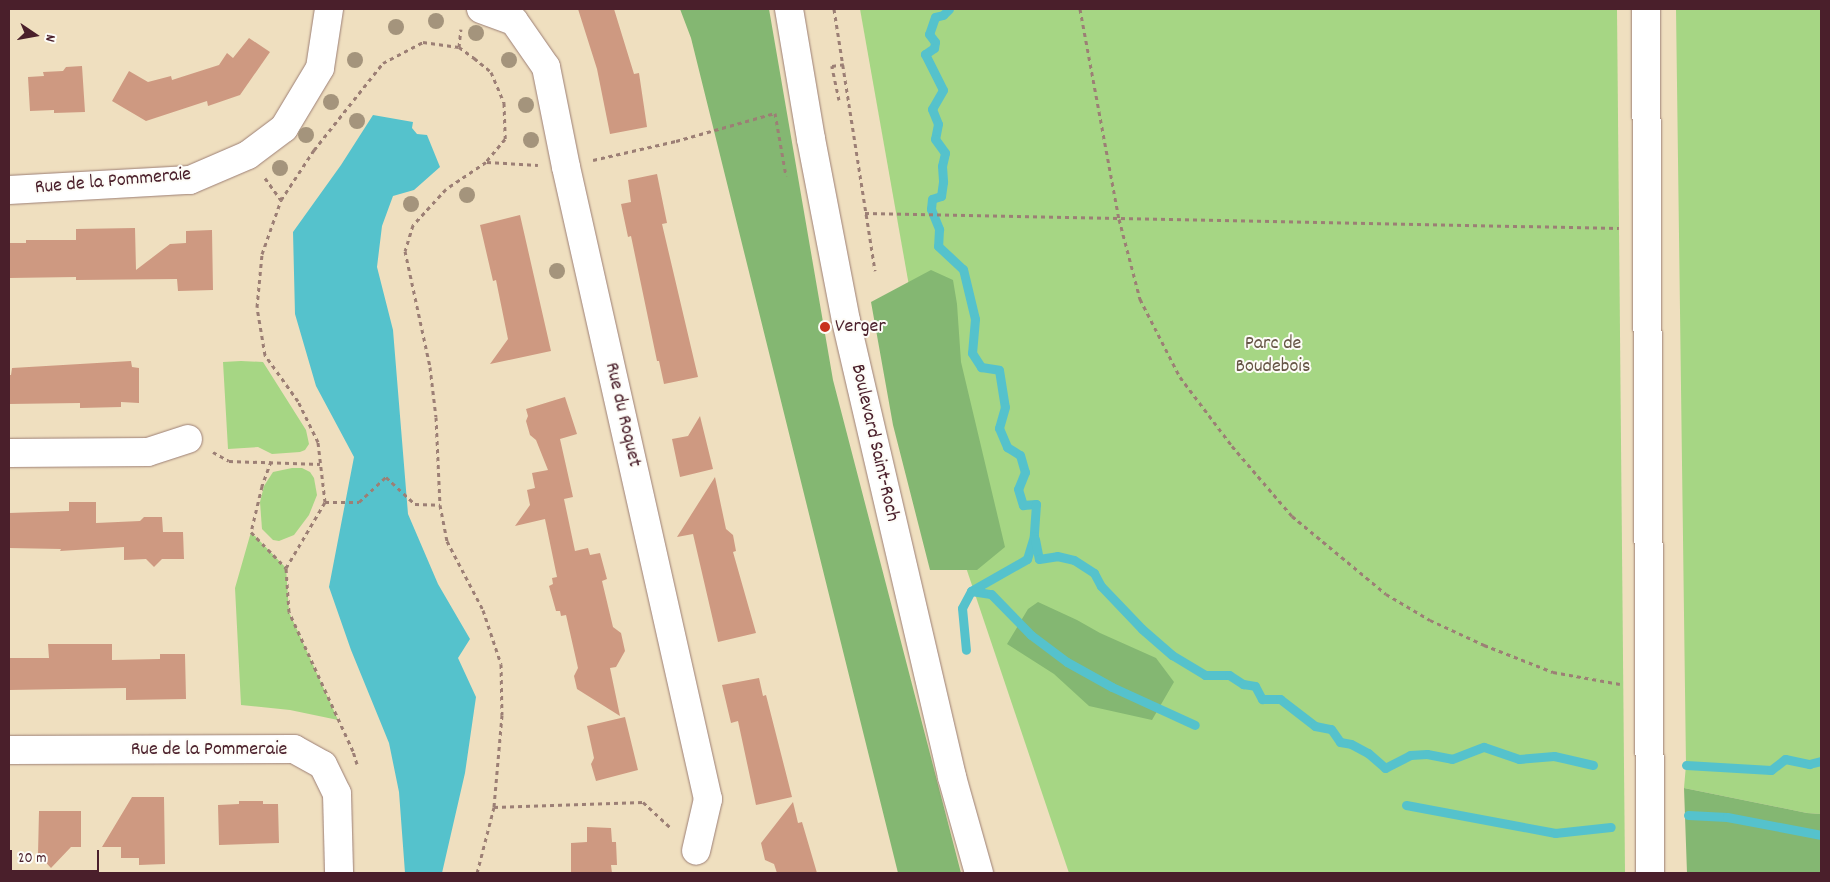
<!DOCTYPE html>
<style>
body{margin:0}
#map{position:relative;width:1830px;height:882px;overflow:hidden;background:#efdfbf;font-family:Dekko,sans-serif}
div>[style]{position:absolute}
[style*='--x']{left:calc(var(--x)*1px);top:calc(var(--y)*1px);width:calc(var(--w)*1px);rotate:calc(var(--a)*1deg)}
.green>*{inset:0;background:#a6d684}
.forest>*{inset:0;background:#84b772}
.water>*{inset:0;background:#55c2cc}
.stream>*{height:9px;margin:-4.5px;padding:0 4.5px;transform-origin:4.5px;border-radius:4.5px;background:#55c2cc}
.building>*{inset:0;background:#ce9981}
.path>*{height:3px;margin-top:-1.5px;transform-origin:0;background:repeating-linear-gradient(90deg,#9c7f75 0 4px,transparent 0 8px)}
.roads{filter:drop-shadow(0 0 1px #9c7f75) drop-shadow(0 0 1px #9c7f75)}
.minor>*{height:28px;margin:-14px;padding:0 14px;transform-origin:14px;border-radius:14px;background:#fff}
.secondary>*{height:28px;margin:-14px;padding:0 14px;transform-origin:14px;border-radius:14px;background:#fff}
.trees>*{width:16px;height:16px;margin:-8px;border-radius:50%;background:#a4947c}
.dots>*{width:14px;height:14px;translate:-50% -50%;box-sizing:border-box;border:2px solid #fdfcf7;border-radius:50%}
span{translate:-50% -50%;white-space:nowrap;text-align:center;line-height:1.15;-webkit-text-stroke:4px #fdfcf7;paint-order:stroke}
.street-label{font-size:20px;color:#4a1f2b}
.poi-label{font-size:20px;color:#4a1f2b}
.left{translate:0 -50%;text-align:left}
.park-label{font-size:20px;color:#665646}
.frame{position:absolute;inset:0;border:10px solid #4a1f2b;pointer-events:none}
.north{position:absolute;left:10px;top:10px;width:50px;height:50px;-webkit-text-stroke:4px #fdfcf7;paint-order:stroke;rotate:102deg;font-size:14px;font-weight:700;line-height:20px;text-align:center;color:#4a1f2b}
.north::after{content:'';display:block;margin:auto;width:18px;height:22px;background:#4a1f2b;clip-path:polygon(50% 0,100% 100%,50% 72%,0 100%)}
.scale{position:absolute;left:10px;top:850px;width:89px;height:22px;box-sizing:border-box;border:2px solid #4a1f2b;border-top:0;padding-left:6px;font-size:15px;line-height:18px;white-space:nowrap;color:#4a1f2b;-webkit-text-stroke:4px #fdfcf7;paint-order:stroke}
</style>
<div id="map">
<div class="green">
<i style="clip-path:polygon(860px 9px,1617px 9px,1625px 873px,1069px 873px,951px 523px)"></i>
<i style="clip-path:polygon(1676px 9px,1821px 9px,1821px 814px,1807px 813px,1684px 788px,1686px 765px)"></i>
<i style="clip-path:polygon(241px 361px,263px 362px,306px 430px,309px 444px,305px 450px,300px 452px,272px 454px,258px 447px,228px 449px,223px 362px)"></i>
<i style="clip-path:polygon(292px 468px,302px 468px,310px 472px,314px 478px,317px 495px,309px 515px,294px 535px,279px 541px,273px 540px,262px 529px,260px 502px,264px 486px,273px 472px)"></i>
<i style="clip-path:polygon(251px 532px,286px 568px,289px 612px,338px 720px,290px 710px,241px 705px,235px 588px)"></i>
</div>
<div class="forest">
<i style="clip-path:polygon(680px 9px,769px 9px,833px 380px,961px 873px,898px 873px,691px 38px)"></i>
<i style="clip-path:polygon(931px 270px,953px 280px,957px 304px,961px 362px,1005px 547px,977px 570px,930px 570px,893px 425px,871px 302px)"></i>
<i style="clip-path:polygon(1038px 602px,1077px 620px,1100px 633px,1156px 658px,1174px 682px,1152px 720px,1089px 706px,1054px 674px,1007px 644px,1028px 609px)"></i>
<i style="clip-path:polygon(1684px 788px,1807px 813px,1821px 814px,1821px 873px,1687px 873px)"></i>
</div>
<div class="water">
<i style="clip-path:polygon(373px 115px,413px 122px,412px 128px,417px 134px,427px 135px,440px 167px,414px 190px,393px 196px,382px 226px,377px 267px,393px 330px,408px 514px,438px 584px,470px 639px,458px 658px,476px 697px,465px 773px,442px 873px,405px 873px,399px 792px,389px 743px,351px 650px,329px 587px,354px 457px,316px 386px,295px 314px,293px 232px,341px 165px)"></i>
</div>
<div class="stream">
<i style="--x:949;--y:9;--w:8;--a:135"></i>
<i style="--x:943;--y:15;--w:8;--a:166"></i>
<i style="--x:935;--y:17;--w:18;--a:109"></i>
<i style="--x:929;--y:34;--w:10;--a:53"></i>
<i style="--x:935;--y:42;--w:6;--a:99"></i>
<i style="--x:934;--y:48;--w:11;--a:146"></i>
<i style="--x:925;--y:54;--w:40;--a:63.4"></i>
<i style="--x:943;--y:90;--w:22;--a:120"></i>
<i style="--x:932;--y:109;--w:16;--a:68"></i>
<i style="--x:938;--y:124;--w:15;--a:101"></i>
<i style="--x:935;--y:139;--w:17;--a:54"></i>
<i style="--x:945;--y:153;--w:13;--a:103"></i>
<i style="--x:942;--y:166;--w:16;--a:86"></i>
<i style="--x:943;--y:182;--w:14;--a:98"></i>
<i style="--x:941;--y:196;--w:9;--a:162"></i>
<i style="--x:932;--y:199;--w:10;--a:96"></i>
<i style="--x:931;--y:209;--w:22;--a:68"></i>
<i style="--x:939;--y:229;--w:17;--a:93"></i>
<i style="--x:938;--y:246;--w:34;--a:43"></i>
<i style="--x:963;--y:269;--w:51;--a:76.5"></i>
<i style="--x:975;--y:319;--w:34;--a:95"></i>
<i style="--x:972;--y:353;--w:17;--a:57"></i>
<i style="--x:981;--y:367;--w:18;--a:9"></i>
<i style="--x:999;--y:370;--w:37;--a:81"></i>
<i style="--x:1005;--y:407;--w:22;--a:106"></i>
<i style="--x:999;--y:428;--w:21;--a:67"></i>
<i style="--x:1007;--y:447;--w:15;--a:32"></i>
<i style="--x:1020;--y:455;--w:18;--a:74"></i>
<i style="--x:1025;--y:472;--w:18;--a:112"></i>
<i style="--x:1018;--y:489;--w:17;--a:73"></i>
<i style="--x:1023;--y:505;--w:13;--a:-4"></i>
<i style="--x:1036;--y:504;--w:32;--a:94"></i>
<i style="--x:1034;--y:536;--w:24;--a:107"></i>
<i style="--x:1027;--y:559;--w:64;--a:150.3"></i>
<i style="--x:971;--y:591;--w:19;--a:118"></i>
<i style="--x:962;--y:608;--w:42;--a:84.6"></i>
<i style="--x:1035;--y:539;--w:20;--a:79"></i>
<i style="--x:1039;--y:559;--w:18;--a:-9"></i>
<i style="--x:1057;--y:556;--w:17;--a:13"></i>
<i style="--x:1074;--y:560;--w:24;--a:33"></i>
<i style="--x:1094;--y:573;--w:15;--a:62"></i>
<i style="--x:1101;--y:586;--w:59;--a:46.4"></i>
<i style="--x:1142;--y:629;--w:40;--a:41"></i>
<i style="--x:1172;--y:655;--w:39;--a:31"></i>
<i style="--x:1205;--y:675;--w:24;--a:0"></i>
<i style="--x:1229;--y:675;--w:17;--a:33"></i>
<i style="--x:1243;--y:684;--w:12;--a:9"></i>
<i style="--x:1255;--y:686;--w:15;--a:62"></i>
<i style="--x:1262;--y:699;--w:18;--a:0"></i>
<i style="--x:1280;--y:699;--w:44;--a:37.6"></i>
<i style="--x:1315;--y:726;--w:16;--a:11"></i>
<i style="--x:1331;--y:729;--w:16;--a:55"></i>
<i style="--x:1340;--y:742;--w:11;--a:10"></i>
<i style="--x:1351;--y:744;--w:19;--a:28"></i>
<i style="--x:1368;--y:753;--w:23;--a:41"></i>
<i style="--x:1385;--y:768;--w:28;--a:-27"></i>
<i style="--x:1410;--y:755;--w:17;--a:-3"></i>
<i style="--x:1427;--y:754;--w:25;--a:11"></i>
<i style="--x:1452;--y:759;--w:34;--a:-21"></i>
<i style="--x:1484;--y:747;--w:37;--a:19"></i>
<i style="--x:1519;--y:759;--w:35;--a:-5"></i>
<i style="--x:1554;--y:756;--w:40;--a:13"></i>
<i style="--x:971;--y:591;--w:20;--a:9"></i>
<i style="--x:991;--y:594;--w:57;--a:45.7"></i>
<i style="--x:1031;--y:635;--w:45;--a:36.9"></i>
<i style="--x:1067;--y:662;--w:51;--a:29.1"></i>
<i style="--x:1112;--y:687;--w:91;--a:24.6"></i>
<i style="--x:1686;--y:765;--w:85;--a:3.4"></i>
<i style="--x:1771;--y:770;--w:18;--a:-38"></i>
<i style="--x:1785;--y:759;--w:25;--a:12"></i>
<i style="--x:1809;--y:764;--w:12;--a:-14"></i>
<i style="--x:1406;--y:805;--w:152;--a:10.6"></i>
<i style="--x:1555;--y:833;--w:56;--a:-6.1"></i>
<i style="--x:1688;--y:815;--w:39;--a:3"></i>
<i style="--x:1727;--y:817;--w:96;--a:10.8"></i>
</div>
<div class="building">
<i style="clip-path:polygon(578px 9px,614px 9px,634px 74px,639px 73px,647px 127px,610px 134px,597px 69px)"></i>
<i style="clip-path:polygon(249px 38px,270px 52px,240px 95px,208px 106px,207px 101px,146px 121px,112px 101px,129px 71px,148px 82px,171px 76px,172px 80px,219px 65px,227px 53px,233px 58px)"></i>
<i style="clip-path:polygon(82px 66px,85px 112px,54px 113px,54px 110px,30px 111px,28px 77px,44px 76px,43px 72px,63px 71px,66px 67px)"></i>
<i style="clip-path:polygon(657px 174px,667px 223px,662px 224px,698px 377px,664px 384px,659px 361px,657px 361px,631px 236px,628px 237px,621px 204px,631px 202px,628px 180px)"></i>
<i style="clip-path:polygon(520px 215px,551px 351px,490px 364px,508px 339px,496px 280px,493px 281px,480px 225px)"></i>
<i style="clip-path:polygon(135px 228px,136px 270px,170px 244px,186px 243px,186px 231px,212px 230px,213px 290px,178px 291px,177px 279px,76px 280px,76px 277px,9px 278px,9px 243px,26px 243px,26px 240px,76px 240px,76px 229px)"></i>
<i style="clip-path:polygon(131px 361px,132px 367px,139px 368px,139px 403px,121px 402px,121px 407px,80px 408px,80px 403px,9px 404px,9px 375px,11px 375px,12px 368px)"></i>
<i style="clip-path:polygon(565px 397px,577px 434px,560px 439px,573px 497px,564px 499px,575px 551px,588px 548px,590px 555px,600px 553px,607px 579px,602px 581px,613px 627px,621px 633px,625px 651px,616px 667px,610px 668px,620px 716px,577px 689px,574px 676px,578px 668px,566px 615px,561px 616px,560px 611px,556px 611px,549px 586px,553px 584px,552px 578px,557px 577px,545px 519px,515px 526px,530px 505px,527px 490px,535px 488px,532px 473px,548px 470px,536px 440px,530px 435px,526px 421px,528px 416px,526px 409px)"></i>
<i style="clip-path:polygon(700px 416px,713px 469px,680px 477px,672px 439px,688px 436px)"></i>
<i style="clip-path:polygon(715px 477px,726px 529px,733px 535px,736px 551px,733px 552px,756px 633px,718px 642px,693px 534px,677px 537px)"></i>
<i style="clip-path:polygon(69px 502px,96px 502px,96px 523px,140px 521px,144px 517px,162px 517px,163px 532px,183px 532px,184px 559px,162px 559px,154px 567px,146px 559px,124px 560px,124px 547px,60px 551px,61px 549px,9px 548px,9px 513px,69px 511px)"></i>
<i style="clip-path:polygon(48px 644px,112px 644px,112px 660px,160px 659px,160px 654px,185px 654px,186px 699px,126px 700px,126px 688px,9px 690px,9px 658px,49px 658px)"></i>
<i style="clip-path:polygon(759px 678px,763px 696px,766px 695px,792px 797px,756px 805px,738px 721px,731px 723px,722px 685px)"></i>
<i style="clip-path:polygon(625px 717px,638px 770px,596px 781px,591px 764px,594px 758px,587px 726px)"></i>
<i style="clip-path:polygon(132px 797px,164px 797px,165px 864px,139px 865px,139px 858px,121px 858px,121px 847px,102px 847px)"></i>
<i style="clip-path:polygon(239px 801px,263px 801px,263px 804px,278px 804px,279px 843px,219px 845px,218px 805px,239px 804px)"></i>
<i style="clip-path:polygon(793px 802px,798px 823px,802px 822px,817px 873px,777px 873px,774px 864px,765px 860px,761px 843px)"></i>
<i style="clip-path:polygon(39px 811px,81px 811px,81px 847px,71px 847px,51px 868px,38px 854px)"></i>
<i style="clip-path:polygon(587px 827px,611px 828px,612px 842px,616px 842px,617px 865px,611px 865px,612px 873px,571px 873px,571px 843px,587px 842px)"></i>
</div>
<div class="path">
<i style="--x:834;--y:9;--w:265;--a:81.1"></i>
<i style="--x:1080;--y:9;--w:214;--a:79.5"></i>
<i style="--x:1119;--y:219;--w:83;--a:75.3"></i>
<i style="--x:1140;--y:299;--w:88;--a:62.9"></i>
<i style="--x:1180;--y:377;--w:86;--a:53"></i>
<i style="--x:1232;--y:446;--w:92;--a:49.4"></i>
<i style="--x:1292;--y:516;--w:122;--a:39.7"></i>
<i style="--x:1386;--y:594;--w:51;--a:30.6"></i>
<i style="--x:1430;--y:620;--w:60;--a:24.8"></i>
<i style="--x:1484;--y:645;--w:74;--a:21.4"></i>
<i style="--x:1553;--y:672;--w:68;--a:10.2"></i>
<i style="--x:459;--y:47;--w:18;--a:-84"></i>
<i style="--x:839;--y:100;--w:35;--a:-102"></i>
<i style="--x:832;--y:66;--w:12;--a:-9"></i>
<i style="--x:593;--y:160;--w:85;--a:-12.9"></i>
<i style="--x:676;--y:141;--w:103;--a:-15.8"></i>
<i style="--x:775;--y:113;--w:64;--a:80.1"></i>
<i style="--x:487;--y:162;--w:51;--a:3.4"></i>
<i style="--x:265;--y:178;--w:27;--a:54"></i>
<i style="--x:865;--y:213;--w:754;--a:1.14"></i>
<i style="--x:213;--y:452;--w:18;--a:29"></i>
<i style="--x:229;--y:461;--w:91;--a:1.9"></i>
<i style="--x:271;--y:461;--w:27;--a:110"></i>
<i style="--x:262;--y:486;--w:47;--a:103.4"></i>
<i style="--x:251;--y:532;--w:50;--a:45.8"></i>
<i style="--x:325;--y:502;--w:34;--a:0"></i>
<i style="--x:359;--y:502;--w:37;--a:-43"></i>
<i style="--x:386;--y:477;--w:40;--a:43"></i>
<i style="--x:415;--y:504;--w:25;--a:2"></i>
<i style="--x:357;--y:764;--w:14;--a:-107"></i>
<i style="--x:353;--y:751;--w:153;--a:-114.7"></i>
<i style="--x:289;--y:612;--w:44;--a:-93.9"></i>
<i style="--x:286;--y:568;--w:77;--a:-59.4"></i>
<i style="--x:325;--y:502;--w:60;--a:-96.7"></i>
<i style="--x:318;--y:442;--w:46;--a:-116"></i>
<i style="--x:298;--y:401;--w:57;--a:-125.7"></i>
<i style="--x:265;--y:355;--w:49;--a:-99.5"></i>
<i style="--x:257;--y:307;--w:53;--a:-84.6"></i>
<i style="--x:262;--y:254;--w:57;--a:-70.6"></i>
<i style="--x:281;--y:200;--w:60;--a:-56.6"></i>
<i style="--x:314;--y:150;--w:111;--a:-51.6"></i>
<i style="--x:383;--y:63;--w:45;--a:-27.7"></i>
<i style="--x:423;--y:42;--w:36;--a:8"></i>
<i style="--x:459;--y:47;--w:19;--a:36"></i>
<i style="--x:474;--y:58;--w:22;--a:39"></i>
<i style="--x:491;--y:72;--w:34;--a:67"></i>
<i style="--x:504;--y:103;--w:36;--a:88"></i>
<i style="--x:505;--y:139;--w:30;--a:130"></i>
<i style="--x:486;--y:162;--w:48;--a:146"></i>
<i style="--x:446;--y:189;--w:49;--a:132.5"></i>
<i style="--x:413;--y:225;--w:27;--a:107"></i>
<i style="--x:405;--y:251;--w:119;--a:77.8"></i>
<i style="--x:430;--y:367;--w:50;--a:83.2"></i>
<i style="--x:436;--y:417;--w:88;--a:87.4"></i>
<i style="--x:440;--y:505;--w:37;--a:79"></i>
<i style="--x:447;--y:541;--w:78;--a:62.4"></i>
<i style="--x:483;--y:610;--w:57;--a:71.6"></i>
<i style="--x:501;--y:664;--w:51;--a:88.9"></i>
<i style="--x:502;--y:715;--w:92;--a:95"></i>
<i style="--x:494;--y:807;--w:68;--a:104.4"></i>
<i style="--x:494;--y:807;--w:149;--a:-1.9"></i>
<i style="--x:643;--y:802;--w:38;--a:43"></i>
</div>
<div class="roads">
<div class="minor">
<i style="--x:481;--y:9;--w:35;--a:20"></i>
<i style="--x:514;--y:21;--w:56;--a:55.2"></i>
<i style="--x:546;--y:67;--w:102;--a:78.7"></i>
<i style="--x:566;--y:167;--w:648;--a:77.34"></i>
<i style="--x:708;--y:799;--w:53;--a:103"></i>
<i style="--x:1646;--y:9;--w:864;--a:89.73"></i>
<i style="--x:9;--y:190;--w:181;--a:-3.2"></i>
<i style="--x:190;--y:180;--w:63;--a:-23.3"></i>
<i style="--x:248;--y:155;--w:45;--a:-36.9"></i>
<i style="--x:284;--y:128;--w:70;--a:-59"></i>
<i style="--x:320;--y:68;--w:60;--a:-81.3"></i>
<i style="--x:9;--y:453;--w:139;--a:-0.4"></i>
<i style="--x:148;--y:452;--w:42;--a:-18"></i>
<i style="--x:9;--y:750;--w:285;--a:-0.2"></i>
<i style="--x:294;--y:749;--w:33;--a:29"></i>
<i style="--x:323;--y:765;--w:32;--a:64"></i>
<i style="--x:337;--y:794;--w:79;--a:88.5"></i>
</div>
<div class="secondary">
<i style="--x:789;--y:9;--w:132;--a:80.4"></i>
<i style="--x:811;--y:139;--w:185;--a:79.1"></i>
<i style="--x:846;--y:321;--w:468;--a:76.9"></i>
<i style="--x:952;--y:777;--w:100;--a:74.3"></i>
</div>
</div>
<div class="trees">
<i style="left:436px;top:21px"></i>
<i style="left:396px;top:27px"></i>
<i style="left:476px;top:33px"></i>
<i style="left:355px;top:60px"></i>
<i style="left:509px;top:60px"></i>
<i style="left:331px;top:102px"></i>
<i style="left:526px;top:105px"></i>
<i style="left:357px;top:121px"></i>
<i style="left:306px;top:135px"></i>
<i style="left:531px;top:140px"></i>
<i style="left:280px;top:168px"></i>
<i style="left:467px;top:195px"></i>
<i style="left:411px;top:204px"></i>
<i style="left:557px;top:271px"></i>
</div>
<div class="dots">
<i style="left:825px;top:327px;background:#c8321e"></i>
</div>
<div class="street-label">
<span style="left:113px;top:182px;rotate:-5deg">Rue de la Pommeraie</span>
<span style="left:622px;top:415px;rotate:77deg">Rue du Roquet</span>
<span style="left:874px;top:443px;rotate:77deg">Boulevard Saint-Roch</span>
<span style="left:209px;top:750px">Rue de la Pommeraie</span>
</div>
<div class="poi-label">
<span class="left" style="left:835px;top:327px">Verger</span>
</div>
<div class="park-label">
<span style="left:1273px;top:356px">Parc de<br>Boudebois</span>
</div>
<div class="frame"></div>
<div class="north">N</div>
<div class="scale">20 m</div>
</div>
